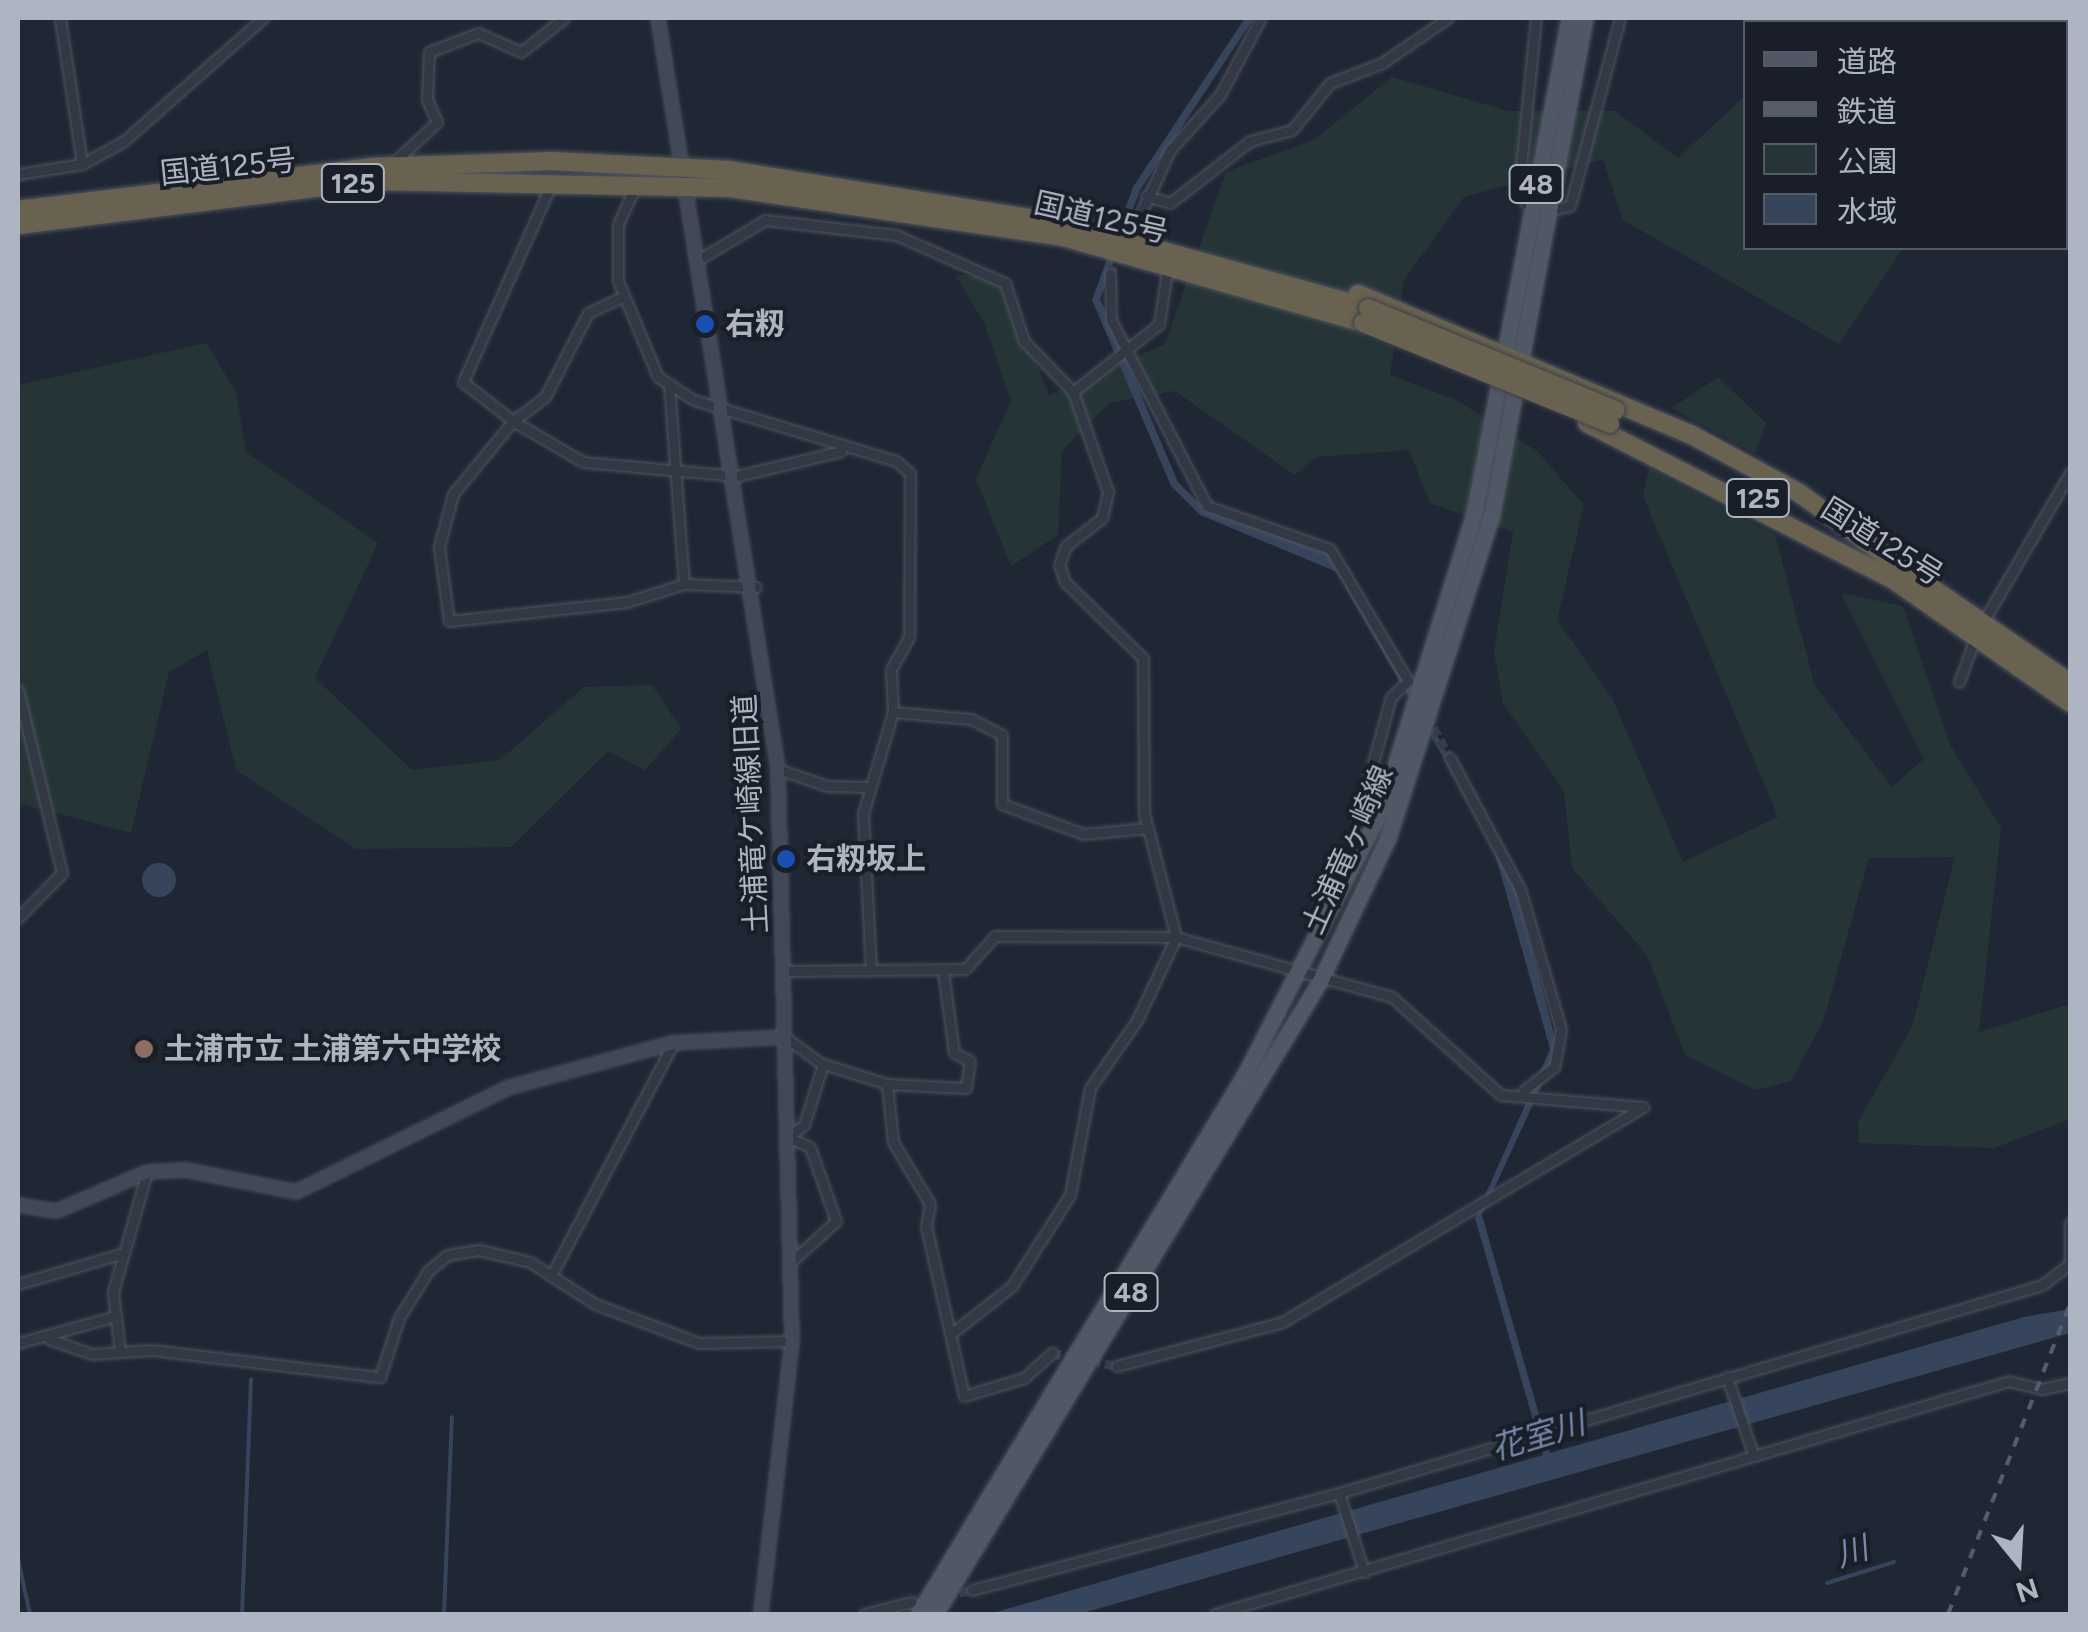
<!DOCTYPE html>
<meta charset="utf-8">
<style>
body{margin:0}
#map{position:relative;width:2088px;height:1632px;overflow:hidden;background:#202734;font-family:Figtree,"Noto Sans JP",sans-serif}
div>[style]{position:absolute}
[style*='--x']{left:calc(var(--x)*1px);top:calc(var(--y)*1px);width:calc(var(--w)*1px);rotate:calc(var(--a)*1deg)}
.green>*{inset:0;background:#253537}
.water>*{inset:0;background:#36445c}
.round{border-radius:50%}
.stream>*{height:4px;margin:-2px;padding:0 2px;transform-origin:2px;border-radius:2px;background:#36445c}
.street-tunnel>*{height:9px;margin-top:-4.5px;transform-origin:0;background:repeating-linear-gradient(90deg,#353c49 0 9px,transparent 0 13.5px)}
.roads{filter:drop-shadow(0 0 2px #4e5460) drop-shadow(0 0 2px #4e5460)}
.street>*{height:9px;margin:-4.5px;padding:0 4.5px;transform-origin:4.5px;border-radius:4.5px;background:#333944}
.secondary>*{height:12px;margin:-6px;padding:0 6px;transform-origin:6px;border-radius:6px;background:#414857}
.primary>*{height:15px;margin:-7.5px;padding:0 7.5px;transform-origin:7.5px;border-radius:7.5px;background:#515865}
.highway>*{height:18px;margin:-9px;padding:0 9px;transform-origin:9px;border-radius:9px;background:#6a6250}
.rail>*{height:4px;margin-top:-2px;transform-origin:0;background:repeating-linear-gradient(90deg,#555d6b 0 10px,transparent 0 20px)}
.bridges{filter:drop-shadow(0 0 2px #3b414c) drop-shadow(0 0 2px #3b414c)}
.highway-bridge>*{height:18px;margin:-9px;padding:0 9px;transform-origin:9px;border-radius:9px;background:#6a6250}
.dots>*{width:28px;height:28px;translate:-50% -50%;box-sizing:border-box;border:5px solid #191e29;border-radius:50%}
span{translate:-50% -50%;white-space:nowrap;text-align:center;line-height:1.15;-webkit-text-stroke:8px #191e29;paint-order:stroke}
.shield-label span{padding:2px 8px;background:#191e29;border:2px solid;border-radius:8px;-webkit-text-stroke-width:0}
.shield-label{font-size:28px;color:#adb4c2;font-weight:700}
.street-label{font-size:30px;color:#adb4c2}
.poi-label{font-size:30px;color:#adb4c2;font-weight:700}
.left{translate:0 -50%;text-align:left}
.water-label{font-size:32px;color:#7689a9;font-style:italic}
.frame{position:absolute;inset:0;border:20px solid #adb4c2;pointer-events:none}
.legend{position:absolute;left:1743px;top:20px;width:325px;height:230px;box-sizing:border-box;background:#191e29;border:2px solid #545a66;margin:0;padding:12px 18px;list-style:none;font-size:30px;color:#adb4c2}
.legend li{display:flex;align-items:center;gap:20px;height:50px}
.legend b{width:50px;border:2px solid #545a66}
.north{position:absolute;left:1968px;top:1512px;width:100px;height:100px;-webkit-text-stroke:8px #191e29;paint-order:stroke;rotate:162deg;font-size:28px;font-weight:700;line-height:40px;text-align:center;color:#adb4c2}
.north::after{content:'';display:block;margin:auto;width:35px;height:45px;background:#adb4c2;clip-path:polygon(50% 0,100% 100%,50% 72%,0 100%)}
</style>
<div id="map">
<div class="green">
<i style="clip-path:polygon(1782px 18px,1957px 18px,1959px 22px,1784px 22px)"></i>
<i style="clip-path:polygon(2070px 66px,2070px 205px,2066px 205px)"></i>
<i style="clip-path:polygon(1392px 77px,1508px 111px,1615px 111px,1678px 158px,1745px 96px,1746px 248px,1903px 248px,1839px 344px,1623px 220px,1603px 159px,1464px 197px,1404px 280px,1390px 375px,1456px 400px,1537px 451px,1584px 505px,1557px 620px,1613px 700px,1683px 862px,1778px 817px,1643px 496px,1649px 468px,1775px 535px,1815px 686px,1892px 787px,1924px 759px,1841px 593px,1903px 606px,1950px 745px,2001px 828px,1979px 1032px,2070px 1004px,2070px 1119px,1994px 1148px,1859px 1143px,1858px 1122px,1912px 1027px,1955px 857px,1869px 858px,1823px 1022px,1791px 1081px,1755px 1090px,1685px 1055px,1647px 955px,1572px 868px,1564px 791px,1503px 703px,1494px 652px,1513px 532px,1430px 503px,1409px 450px,1316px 457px,1295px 475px,1175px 391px,1109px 403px,1062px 451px,1058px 535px,1011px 566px,976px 479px,1011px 401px,984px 322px,955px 275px,1002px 277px,1049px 395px,1165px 344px,1226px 172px,1314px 140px)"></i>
<i style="clip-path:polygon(206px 343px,236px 392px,246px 452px,378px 543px,315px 678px,412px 770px,500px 760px,584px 687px,652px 685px,681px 729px,645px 770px,608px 751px,511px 847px,356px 849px,236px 770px,207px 650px,169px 672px,131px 833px,18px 803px,18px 385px)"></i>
<i style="clip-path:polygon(1718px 377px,1766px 423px,1755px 454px,1672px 408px)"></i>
</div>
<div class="water">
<i style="clip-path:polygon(1245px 18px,1254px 18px,1140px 190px,1100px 299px,1178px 482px,1205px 509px,1328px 552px,1344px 568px,1493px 836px,1516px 890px,1558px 1050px,1482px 1215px,1550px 1453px,2024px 1317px,2070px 1309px,2070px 1333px,1079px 1614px,989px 1614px,1543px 1455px,1475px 1218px,1550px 1049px,1492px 843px,1337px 572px,1200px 515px,1171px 486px,1092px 300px,1133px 187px)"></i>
<i class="round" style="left:142px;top:863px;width:34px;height:34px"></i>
</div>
<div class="stream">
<i style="--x:18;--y:1559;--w:56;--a:77.7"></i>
<i style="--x:1827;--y:1583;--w:70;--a:-17.4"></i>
<i style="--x:242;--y:1614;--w:235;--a:-87.8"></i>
<i style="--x:444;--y:1614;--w:197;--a:-87.7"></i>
</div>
<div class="street-tunnel">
<i style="--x:1110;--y:274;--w:66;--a:-63"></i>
<i style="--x:1427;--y:716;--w:48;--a:61.3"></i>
<i style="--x:1052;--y:1353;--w:66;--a:11.3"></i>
<i style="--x:946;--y:1595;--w:26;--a:-11"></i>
</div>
<div class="roads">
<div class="street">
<i style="--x:60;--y:18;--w:148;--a:81.4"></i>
<i style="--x:391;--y:165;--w:63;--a:-43.1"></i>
<i style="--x:437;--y:122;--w:24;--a:-114"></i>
<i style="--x:427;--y:100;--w:48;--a:-87.6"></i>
<i style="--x:429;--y:52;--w:53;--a:-21.2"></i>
<i style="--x:478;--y:33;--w:47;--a:23.8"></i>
<i style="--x:521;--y:52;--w:55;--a:-38.3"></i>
<i style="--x:18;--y:174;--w:65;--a:-8.9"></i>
<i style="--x:82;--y:164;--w:48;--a:-28.7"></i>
<i style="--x:124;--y:141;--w:186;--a:-41.5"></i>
<i style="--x:551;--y:185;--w:216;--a:114.1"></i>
<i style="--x:463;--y:382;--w:63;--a:38"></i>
<i style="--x:513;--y:421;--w:40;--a:-37"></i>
<i style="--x:545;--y:397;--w:94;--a:-62.9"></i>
<i style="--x:588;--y:313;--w:38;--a:-25"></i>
<i style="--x:636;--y:185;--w:43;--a:114.8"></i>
<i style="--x:618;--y:224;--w:57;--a:90"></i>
<i style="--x:618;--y:281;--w:104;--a:67.4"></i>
<i style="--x:658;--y:377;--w:43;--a:32.6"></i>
<i style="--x:694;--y:400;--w:211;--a:16.8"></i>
<i style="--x:896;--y:461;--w:18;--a:41"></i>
<i style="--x:910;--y:473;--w:164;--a:90.3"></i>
<i style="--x:909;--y:637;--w:38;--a:119"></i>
<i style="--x:891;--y:670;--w:42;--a:87.3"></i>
<i style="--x:893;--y:712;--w:105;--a:106.5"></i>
<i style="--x:863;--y:813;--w:158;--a:87.1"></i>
<i style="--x:1146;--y:196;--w:25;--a:16"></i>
<i style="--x:1170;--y:203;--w:101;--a:-37.8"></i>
<i style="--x:1250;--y:141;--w:43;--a:-14.7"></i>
<i style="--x:1292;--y:130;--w:60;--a:-51"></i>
<i style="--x:1330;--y:83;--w:56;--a:-21"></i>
<i style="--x:1382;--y:63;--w:80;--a:-34.3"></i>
<i style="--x:1550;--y:210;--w:20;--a:-11"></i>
<i style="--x:1570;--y:206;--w:195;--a:-75.1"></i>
<i style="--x:1530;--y:212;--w:27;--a:-114"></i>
<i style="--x:1519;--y:187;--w:170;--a:-84.3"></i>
<i style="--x:1140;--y:215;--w:72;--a:-65.2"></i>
<i style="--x:1170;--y:150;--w:74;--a:-47.7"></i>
<i style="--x:1220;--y:95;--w:87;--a:-62"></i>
<i style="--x:703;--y:257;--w:72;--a:-30.8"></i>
<i style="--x:765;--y:220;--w:132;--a:6.5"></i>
<i style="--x:896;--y:235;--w:119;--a:23.8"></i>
<i style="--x:1005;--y:283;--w:61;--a:71.9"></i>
<i style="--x:1024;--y:341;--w:71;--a:46.1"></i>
<i style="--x:1110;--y:274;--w:46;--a:88.8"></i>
<i style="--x:1111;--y:320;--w:209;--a:62.7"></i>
<i style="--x:1207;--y:506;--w:130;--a:19.3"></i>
<i style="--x:1330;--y:549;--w:153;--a:59.4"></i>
<i style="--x:1408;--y:681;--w:23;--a:137"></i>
<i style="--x:1391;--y:697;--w:125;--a:105.3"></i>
<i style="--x:1358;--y:818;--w:17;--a:45"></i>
<i style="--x:669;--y:385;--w:200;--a:85.7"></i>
<i style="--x:756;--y:587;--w:72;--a:-177.6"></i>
<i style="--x:684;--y:584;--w:60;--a:162.5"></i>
<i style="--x:627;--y:602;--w:179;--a:173.9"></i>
<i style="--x:449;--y:621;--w:75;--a:-97.7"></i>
<i style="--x:439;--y:547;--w:55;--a:-75.2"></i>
<i style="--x:453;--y:494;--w:94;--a:-50.6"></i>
<i style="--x:513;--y:421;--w:81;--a:30.4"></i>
<i style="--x:583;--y:462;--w:155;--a:5.2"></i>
<i style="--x:737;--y:476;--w:107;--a:-13.5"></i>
<i style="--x:1983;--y:622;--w:173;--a:-59.7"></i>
<i style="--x:1959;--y:682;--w:47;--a:-70"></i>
<i style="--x:18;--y:690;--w:188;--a:76.5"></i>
<i style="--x:62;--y:873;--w:63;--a:134.4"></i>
<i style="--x:893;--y:712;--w:78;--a:5.1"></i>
<i style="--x:971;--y:719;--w:35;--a:27"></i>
<i style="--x:1002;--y:735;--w:69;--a:90"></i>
<i style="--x:1002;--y:804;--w:86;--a:20.3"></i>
<i style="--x:1083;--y:834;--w:65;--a:-5.3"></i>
<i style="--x:1450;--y:758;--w:149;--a:61.9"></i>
<i style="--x:1520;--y:889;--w:146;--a:73.7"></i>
<i style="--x:1561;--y:1029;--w:39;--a:100"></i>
<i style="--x:1554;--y:1067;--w:39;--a:142"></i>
<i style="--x:778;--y:769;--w:52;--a:19.1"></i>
<i style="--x:827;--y:786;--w:42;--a:1.4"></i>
<i style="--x:784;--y:971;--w:181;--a:-0.6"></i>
<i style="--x:965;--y:969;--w:45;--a:-47.7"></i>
<i style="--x:995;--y:936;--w:181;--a:0.3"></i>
<i style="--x:1176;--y:937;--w:224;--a:15.5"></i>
<i style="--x:1392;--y:997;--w:147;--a:42"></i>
<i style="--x:1501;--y:1095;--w:143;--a:4.8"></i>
<i style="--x:1643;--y:1107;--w:419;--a:149.2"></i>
<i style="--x:1283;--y:1322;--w:172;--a:165.2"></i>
<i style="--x:785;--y:1037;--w:44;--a:36.6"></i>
<i style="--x:820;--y:1063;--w:70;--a:17.4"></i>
<i style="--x:887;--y:1084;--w:79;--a:2.9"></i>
<i style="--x:966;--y:1088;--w:27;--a:-82"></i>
<i style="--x:970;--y:1061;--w:18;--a:-153"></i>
<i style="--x:954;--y:1053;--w:83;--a:-97.6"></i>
<i style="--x:887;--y:1084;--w:58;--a:84.1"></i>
<i style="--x:893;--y:1142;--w:72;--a:59.2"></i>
<i style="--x:930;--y:1204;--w:22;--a:100"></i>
<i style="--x:926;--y:1226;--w:174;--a:77.4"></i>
<i style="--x:964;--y:1396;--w:63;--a:-16.7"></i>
<i style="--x:1024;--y:1378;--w:38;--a:-42"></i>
<i style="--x:791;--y:1262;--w:61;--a:-42.3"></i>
<i style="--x:836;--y:1221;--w:78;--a:-109.4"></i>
<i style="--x:810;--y:1147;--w:24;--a:-156"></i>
<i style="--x:788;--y:1137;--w:20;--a:-37"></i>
<i style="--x:804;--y:1125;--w:64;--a:-72.7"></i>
<i style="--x:551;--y:1276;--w:262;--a:-62.3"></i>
<i style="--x:18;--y:1284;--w:109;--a:-16.4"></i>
<i style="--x:952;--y:1333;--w:76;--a:-38.1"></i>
<i style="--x:1012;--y:1286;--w:108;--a:-57.5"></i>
<i style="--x:1070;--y:1195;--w:109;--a:-79.4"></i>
<i style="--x:1090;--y:1088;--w:83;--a:-55.3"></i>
<i style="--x:1137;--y:1020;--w:92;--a:-64.8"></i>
<i style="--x:1176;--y:937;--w:128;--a:-104.5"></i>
<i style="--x:1144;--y:813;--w:155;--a:-90.4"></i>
<i style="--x:1143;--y:658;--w:109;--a:-135.7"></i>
<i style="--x:1065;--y:582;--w:18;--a:-109"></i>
<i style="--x:1059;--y:565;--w:20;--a:-70"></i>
<i style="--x:1066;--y:546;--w:46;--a:-37.9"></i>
<i style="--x:1102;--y:518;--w:27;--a:-77"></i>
<i style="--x:1108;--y:492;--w:106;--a:-109.3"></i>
<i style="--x:1073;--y:392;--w:110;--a:-38.3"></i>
<i style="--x:1159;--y:324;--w:53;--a:-81.3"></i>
<i style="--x:49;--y:1339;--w:46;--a:19.2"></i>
<i style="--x:92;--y:1354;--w:60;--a:-3.8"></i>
<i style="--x:152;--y:1350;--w:230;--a:6.8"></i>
<i style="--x:380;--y:1377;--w:62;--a:-72.1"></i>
<i style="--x:399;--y:1318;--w:55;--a:-58.3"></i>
<i style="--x:428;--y:1271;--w:25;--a:-40"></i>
<i style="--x:447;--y:1255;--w:32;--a:-9"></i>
<i style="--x:479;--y:1250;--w:52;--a:13.2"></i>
<i style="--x:530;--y:1262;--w:77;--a:32.9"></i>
<i style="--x:595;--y:1304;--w:111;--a:20.6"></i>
<i style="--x:699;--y:1343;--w:93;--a:-1.2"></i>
<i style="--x:18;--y:1343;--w:102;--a:-15.4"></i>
<i style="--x:120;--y:1352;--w:60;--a:-96.7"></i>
<i style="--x:113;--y:1292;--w:125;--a:-74.2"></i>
<i style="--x:1727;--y:1377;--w:81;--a:71.3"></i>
<i style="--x:1339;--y:1493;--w:83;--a:72.4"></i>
<i style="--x:972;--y:1590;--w:380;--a:-14.8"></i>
<i style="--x:1339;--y:1493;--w:733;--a:-16.48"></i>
<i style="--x:2042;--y:1285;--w:35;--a:-37"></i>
<i style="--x:2070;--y:1264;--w:41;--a:-90"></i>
<i style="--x:864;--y:1614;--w:49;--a:-14.3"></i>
<i style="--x:1215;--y:1614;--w:827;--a:-16.35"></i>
<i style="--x:2009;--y:1381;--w:34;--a:14"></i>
<i style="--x:2042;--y:1389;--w:29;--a:-12"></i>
</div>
<div class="secondary">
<i style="--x:658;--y:18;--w:761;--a:80.92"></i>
<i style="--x:778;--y:769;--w:572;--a:88.6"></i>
<i style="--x:792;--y:1341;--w:275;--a:96.5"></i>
<i style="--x:18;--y:1205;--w:39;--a:9"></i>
<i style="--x:57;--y:1211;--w:98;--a:-23.4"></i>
<i style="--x:147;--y:1172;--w:39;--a:-3"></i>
<i style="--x:186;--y:1170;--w:112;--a:11.3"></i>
<i style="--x:296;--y:1192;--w:235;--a:-26.2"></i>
<i style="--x:507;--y:1088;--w:172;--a:-15.2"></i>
<i style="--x:673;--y:1043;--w:112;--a:-3.1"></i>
</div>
<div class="primary">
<i style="--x:918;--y:1614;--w:629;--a:-58.79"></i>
<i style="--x:1244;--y:1076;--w:302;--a:-62.8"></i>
<i style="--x:1382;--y:807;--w:308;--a:-72.6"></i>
<i style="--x:1474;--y:513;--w:504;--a:-79.14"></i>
<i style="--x:935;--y:1614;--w:741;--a:-58.69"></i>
<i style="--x:1320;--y:981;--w:158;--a:-64.6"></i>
<i style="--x:1388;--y:838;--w:340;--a:-72.2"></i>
<i style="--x:1492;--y:514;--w:505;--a:-79.38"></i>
</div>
<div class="highway">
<i style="--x:18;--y:210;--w:358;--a:-6.9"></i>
<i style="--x:373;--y:167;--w:178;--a:-1.9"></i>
<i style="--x:551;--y:161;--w:178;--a:2.9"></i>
<i style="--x:729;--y:170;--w:341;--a:9.1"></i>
<i style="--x:1066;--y:224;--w:313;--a:15.5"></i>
<i style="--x:18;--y:225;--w:357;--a:-7.1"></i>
<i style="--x:372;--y:181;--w:357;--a:1.1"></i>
<i style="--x:729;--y:188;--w:339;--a:8.3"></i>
<i style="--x:1064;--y:237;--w:311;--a:16"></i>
<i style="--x:1358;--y:294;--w:360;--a:22.9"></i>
<i style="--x:1690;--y:434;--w:124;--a:28.4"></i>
<i style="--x:1799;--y:493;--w:125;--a:35.9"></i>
<i style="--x:1587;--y:423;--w:352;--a:27.1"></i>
<i style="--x:1894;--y:562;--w:214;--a:34.5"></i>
<i style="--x:1891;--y:578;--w:218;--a:34.9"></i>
</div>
</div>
<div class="rail">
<i style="--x:1948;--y:1614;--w:332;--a:-68.5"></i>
</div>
<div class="bridges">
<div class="highway-bridge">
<i style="--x:1368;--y:308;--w:268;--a:22.4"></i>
<i style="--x:1363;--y:323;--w:267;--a:22.2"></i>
</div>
</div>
<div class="dots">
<i style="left:705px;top:324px;background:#1a4fb4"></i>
<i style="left:786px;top:859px;background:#1a4fb4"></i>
<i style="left:144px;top:1049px;background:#8d6e63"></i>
</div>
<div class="shield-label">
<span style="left:353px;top:183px">125</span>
<span style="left:1536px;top:184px">48</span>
<span style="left:1758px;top:498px">125</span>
<span style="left:1131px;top:1292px">48</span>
</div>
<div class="street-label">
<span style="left:228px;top:167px;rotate:-6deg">国道125号</span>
<span style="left:1101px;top:218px;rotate:13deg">国道125号</span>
<span style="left:1882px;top:542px;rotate:32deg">国道125号</span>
<span style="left:751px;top:814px;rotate:-93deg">土浦竜ケ崎線旧道</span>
<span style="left:1348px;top:850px;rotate:-66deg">土浦竜ヶ崎線</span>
</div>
<div class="poi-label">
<span class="left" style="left:725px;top:324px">右籾</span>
<span class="left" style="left:806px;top:859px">右籾坂上</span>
<span class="left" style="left:164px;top:1049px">土浦市立 土浦第六中学校</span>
</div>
<div class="water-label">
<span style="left:1538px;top:1436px;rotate:-17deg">花室川</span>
<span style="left:1852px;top:1552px;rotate:-18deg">川</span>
</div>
<div class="frame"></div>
<ul class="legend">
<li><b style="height:12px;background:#515865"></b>道路</li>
<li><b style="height:12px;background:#555d6b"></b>鉄道</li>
<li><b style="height:28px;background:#253537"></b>公園</li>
<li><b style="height:28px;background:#36445c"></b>水域</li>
</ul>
<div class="north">N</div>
</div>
